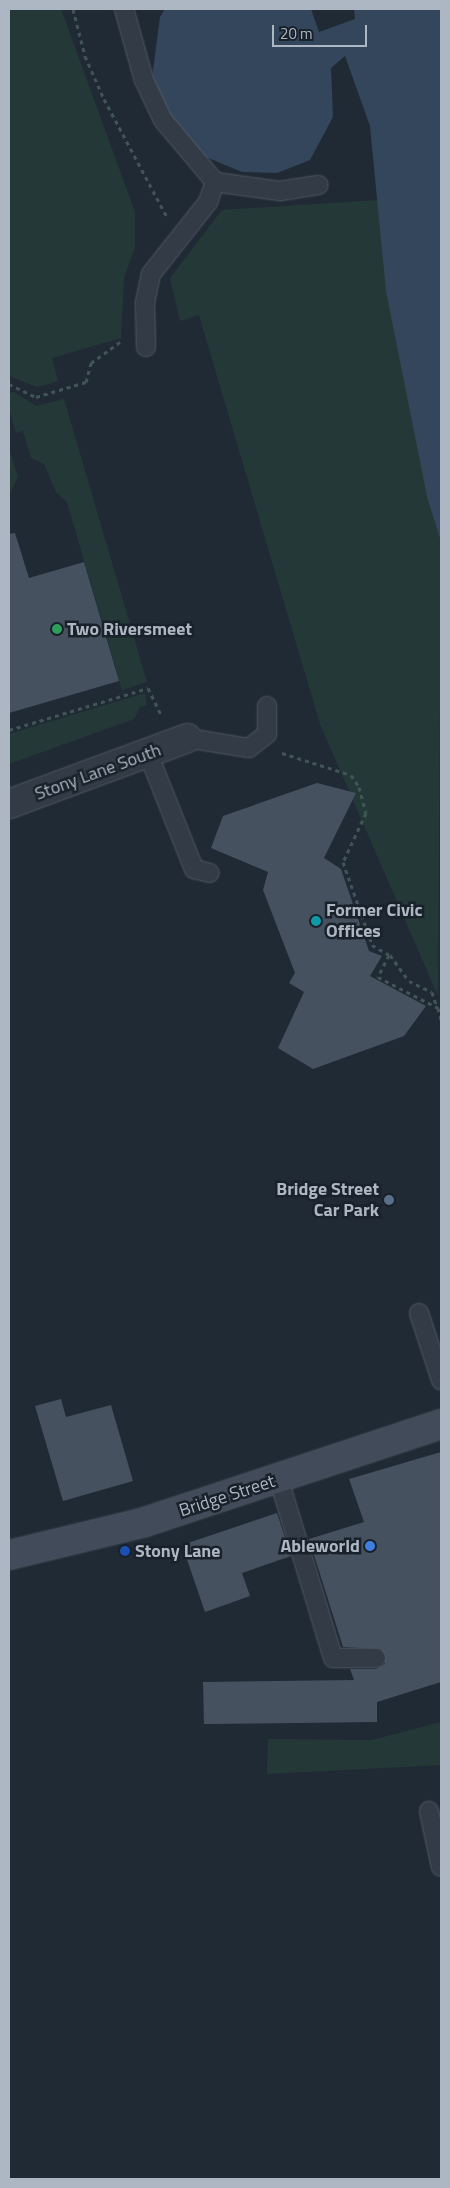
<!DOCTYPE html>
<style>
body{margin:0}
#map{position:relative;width:450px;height:2188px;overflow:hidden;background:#202a35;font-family:"Titillium Web",sans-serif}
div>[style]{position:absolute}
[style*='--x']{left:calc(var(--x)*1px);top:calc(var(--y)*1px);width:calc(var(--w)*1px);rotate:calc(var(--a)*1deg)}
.green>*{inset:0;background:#253838}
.water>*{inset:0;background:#34465c}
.building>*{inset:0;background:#46515f}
.path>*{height:3px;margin-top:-1.5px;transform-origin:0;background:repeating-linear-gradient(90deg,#415456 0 4px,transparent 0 8px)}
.roads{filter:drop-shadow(0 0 1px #515964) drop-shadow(0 0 1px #515964)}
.lane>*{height:18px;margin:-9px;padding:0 9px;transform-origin:9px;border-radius:9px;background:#333b46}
.street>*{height:28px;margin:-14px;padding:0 14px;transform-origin:14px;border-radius:14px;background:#333b46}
.secondary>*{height:28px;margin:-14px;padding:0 14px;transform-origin:14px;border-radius:14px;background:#414b59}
.dots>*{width:14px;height:14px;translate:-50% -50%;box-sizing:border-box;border:2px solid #19212a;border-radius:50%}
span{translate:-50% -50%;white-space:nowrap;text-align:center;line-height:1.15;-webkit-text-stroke:5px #19212a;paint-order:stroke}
.poi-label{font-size:18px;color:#adb6c3;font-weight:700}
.left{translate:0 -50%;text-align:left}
.right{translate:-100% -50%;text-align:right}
.street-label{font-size:18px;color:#adb6c3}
.frame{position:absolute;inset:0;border:10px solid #adb6c3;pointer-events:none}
.scale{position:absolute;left:272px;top:25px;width:95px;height:22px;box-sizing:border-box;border:2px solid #adb6c3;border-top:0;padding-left:6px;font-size:15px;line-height:18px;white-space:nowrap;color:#adb6c3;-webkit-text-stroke:4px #19212a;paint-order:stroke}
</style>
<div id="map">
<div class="green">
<i style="clip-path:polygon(9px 9px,61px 9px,135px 212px,135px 247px,124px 278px,121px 338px,52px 358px,58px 381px,37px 387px,9px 376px)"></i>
<i style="clip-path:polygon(378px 200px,386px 292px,427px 497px,441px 542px,438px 996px,320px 724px,199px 315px,180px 321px,170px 278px,222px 210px)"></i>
<i style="clip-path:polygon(14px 392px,36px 406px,64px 399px,147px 682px,122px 690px,67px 502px,56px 492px,44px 464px,31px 458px,23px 431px,16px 433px,9px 408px,9px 393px)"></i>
<i style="clip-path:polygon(9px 448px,18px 477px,9px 496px)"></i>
<i style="clip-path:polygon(145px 693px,147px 705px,140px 707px,134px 719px,9px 764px,9px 734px)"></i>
<i style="clip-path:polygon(441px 1722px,441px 1765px,267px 1774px,268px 1739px,372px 1740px)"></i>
</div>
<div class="water">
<i style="clip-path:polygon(165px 9px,311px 9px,319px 32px,355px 19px,354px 9px,441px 9px,441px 542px,427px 497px,386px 292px,370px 126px,345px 56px,331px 68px,333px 117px,310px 160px,277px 173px,242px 172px,194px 152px,170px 120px,152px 78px,160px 17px)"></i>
</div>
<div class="building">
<i style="clip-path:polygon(15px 533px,29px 578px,84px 562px,119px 681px,9px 713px,9px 534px)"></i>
<i style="clip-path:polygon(317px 783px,356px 793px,324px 858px,341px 869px,369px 951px,382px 956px,370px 976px,426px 1006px,404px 1036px,313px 1069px,278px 1048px,304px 992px,289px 983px,295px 973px,263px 890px,268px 872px,211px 848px,223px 816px)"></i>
<i style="clip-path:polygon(61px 1399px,66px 1417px,111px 1405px,133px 1481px,63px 1501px,35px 1406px)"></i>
<i style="clip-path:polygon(441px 1452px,441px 1682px,377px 1702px,377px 1722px,204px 1724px,203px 1682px,354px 1680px,350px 1669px,376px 1669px,385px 1664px,381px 1649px,343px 1647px,309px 1539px,364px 1522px,349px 1479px)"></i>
<i style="clip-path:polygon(277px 1513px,291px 1556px,242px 1573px,250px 1596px,205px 1612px,182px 1545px)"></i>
</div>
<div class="path">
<i style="--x:73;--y:9;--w:49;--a:75.7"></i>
<i style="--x:85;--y:56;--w:47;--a:66.2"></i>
<i style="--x:104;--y:99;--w:132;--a:61.9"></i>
<i style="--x:9;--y:384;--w:30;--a:26"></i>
<i style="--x:36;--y:397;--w:52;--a:-16.7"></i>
<i style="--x:86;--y:382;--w:20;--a:-75"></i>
<i style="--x:91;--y:363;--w:36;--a:-36"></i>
<i style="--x:9;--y:730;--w:145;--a:-16.8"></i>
<i style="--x:148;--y:688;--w:30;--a:64"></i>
<i style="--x:282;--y:753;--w:72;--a:17.7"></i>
<i style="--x:351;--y:775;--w:14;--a:56"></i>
<i style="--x:359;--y:787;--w:27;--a:75"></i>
<i style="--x:366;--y:813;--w:54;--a:115.1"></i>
<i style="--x:343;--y:862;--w:88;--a:70.7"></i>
<i style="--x:372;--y:945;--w:20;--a:30"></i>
<i style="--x:389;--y:955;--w:25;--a:117"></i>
<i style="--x:378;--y:977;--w:68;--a:27.3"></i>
<i style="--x:438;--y:1008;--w:12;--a:76"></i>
<i style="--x:390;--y:955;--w:32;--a:54"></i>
<i style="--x:409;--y:981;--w:25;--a:26"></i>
<i style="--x:432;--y:992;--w:16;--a:72"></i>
</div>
<div class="roads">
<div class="lane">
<i style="--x:124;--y:9;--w:74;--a:74.3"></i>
<i style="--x:144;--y:80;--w:44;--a:64.6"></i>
<i style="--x:163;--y:120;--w:81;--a:50"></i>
<i style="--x:215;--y:182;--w:21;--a:109"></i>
<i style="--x:208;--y:202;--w:92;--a:128.4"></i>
<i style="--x:151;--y:274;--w:30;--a:102"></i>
<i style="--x:145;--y:303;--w:44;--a:88.7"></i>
<i style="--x:215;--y:182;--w:66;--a:7.9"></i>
<i style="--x:280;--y:191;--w:39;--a:-9"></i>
<i style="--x:187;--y:738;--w:63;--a:9.2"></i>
<i style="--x:249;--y:748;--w:23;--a:-38"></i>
<i style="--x:267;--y:734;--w:28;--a:-90"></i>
<i style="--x:149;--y:756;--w:122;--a:68.3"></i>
<i style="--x:194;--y:869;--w:16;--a:14"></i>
<i style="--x:419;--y:1313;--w:71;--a:71.8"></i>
<i style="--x:279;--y:1480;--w:186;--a:73.1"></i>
<i style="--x:333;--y:1658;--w:43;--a:0"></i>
<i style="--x:429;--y:1811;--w:57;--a:77.9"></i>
</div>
<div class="street">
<i style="--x:9;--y:804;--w:190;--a:-20.3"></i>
</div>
<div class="secondary">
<i style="--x:9;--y:1555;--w:140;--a:-13.6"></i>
<i style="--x:145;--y:1522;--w:312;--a:-18.3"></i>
</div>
</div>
<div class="dots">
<i style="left:57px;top:629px;background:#2e9e5b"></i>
<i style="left:316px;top:921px;background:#0f9aa8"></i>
<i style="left:389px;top:1200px;background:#5c6f8a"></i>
<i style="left:370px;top:1546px;background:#3f7fe0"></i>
<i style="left:125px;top:1551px;background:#1a4fb4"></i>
</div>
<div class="poi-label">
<span class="left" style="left:67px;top:629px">Two Riversmeet</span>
<span class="left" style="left:326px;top:921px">Former Civic<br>Offices</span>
<span class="right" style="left:379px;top:1200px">Bridge Street<br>Car Park</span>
<span class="right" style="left:360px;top:1546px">Ableworld</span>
<span class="left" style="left:135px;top:1551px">Stony Lane</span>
</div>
<div class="street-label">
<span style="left:98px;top:772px;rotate:-20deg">Stony Lane South</span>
<span style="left:227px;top:1496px;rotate:-18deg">Bridge Street</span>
</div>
<div class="frame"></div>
<div class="scale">20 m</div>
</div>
